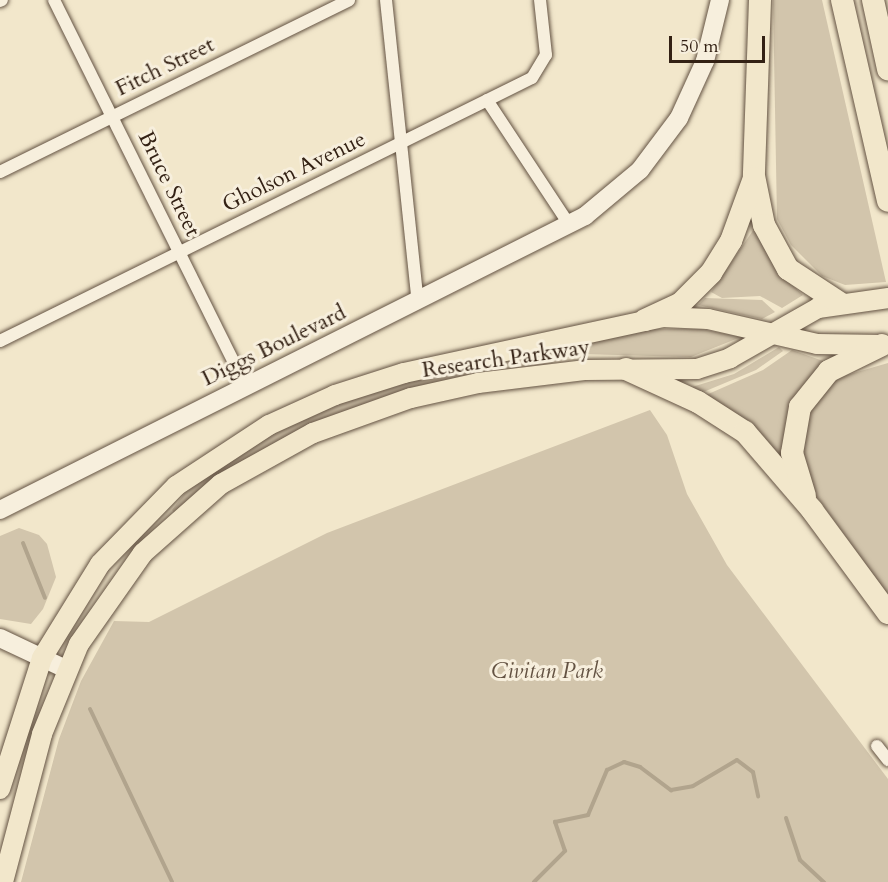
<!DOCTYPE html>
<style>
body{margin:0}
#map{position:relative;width:888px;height:882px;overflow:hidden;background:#f2e7cb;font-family:Cardo,serif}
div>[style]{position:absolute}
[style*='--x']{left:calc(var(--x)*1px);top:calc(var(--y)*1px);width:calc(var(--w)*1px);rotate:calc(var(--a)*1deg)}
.green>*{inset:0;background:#d2c5ac}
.stream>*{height:4px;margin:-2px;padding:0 2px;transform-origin:2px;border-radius:2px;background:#b1a48d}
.roads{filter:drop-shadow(0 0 2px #635242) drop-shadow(0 0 2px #635242)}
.street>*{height:12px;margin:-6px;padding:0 6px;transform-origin:6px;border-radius:6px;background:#f7efdd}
.secondary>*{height:18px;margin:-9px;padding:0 9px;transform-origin:9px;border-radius:9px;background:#f7efdd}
.primary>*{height:20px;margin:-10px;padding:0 10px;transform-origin:10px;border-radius:10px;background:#f2e7cb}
.highway>*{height:22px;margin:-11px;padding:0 11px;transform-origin:11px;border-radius:11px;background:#f2e7cb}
span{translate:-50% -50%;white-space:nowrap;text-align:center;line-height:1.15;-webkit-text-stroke:6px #f7efdd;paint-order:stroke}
.street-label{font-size:22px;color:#332114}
.park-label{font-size:22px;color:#635242;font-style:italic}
.scale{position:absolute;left:669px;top:36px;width:96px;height:27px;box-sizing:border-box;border:3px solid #332114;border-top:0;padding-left:8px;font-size:18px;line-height:21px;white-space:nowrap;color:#332114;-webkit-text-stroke:4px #f7efdd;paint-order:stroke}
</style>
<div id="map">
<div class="green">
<i style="clip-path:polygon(773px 0,822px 0,886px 282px,845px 285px,822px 276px,791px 245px,777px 219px)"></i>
<i style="clip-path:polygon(754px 229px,776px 270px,803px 295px,782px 308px,760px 296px,722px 298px,711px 292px)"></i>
<i style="clip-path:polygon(705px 298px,762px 300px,775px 312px,762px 319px,698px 305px)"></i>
<i style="clip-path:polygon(655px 329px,701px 329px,741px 337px,691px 357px,581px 354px,529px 370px,390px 398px,175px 514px,172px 510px,188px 489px,271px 434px,333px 405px,391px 386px)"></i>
<i style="clip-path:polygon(779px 347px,783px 351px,756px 370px,701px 393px,692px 387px,734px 374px)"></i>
<i style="clip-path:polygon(792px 350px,826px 362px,786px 467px,706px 395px,763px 370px)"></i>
<i style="clip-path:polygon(888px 363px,888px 595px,804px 479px,800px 429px,824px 387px,840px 377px)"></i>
<i style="clip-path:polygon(650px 410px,667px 435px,687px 494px,727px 565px,888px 779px,888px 882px,21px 882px,59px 739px,81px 681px,114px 621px,149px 622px,327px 533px)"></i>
<i style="clip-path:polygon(19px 528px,39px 535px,47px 544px,56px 577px,43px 609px,31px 624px,0 619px,0 536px)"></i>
</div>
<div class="stream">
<i style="--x:23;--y:543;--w:59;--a:68.2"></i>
<i style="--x:90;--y:709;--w:191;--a:64.6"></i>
<i style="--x:786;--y:818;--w:44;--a:71.6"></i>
<i style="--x:800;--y:860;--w:33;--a:43"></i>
<i style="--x:534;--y:882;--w:44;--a:-45"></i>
<i style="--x:565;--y:851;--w:31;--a:-109"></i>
<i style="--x:555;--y:822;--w:34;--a:-12"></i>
<i style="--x:588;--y:815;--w:49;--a:-67.1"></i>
<i style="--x:607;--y:770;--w:19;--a:-25"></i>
<i style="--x:624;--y:762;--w:17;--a:17"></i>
<i style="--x:640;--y:767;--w:39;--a:37"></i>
<i style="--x:671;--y:790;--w:22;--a:-10"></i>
<i style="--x:693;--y:786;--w:51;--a:-30.6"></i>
<i style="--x:737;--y:760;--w:20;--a:37"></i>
<i style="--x:753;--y:772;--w:25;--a:78"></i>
</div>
<div class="roads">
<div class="street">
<i style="--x:54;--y:0;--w:432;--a:63.6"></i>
<i style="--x:386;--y:0;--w:304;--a:84"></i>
<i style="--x:0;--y:1;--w:2;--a:-27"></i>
<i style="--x:487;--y:100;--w:151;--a:56.6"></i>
<i style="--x:0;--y:172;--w:389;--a:-26.2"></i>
<i style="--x:0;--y:341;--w:593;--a:-26.31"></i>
<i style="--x:532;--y:78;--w:27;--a:-59"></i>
<i style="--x:546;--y:55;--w:55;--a:-96.2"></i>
<i style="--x:877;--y:746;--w:18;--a:52"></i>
</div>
<div class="secondary">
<i style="--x:0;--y:510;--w:655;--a:-26.68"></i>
<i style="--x:585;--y:216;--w:72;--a:-39.9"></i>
<i style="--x:640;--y:170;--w:65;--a:-53.1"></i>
<i style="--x:679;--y:118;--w:63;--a:-65.5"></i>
<i style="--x:705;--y:61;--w:63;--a:-76.2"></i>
<i style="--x:0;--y:638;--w:73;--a:25.2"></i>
</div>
<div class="primary">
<i style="--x:0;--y:789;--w:138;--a:-72.2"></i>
<i style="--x:42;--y:658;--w:110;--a:-58.3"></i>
<i style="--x:100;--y:564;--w:109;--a:-45.7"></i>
<i style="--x:176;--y:486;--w:111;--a:-33.3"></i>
<i style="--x:269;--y:425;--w:72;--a:-24.4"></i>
<i style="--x:335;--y:395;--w:72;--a:-17.7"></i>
<i style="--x:404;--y:373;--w:264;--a:-12.2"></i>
<i style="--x:662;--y:317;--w:46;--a:2.5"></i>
<i style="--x:708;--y:319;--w:112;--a:12.9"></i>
<i style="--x:817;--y:344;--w:66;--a:0.9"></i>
<i style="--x:3;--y:882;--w:153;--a:-75.2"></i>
<i style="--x:42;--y:734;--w:97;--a:-67.7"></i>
<i style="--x:79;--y:644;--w:111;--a:-54.9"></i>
<i style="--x:143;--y:553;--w:104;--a:-41.5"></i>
<i style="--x:221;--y:484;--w:105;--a:-29"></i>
<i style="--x:313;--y:433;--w:104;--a:-19.7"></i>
<i style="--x:411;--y:398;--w:69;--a:-12.6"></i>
<i style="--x:478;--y:383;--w:109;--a:-6.9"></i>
<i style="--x:586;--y:370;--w:111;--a:-0.5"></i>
<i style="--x:697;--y:369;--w:35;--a:-18"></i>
<i style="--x:730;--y:358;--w:101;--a:-29.6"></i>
<i style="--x:818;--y:308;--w:71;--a:-8.1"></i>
</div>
<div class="highway">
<i style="--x:760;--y:0;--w:176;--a:92"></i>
<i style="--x:754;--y:176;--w:50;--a:78.5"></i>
<i style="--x:764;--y:225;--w:50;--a:61.4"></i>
<i style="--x:788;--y:269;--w:62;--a:33.2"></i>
<i style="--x:842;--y:0;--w:206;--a:77.1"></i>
<i style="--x:873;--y:0;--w:71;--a:77.7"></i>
<i style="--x:645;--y:320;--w:38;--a:-25"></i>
<i style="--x:680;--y:304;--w:44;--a:-45"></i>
<i style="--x:711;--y:273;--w:38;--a:-58"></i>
<i style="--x:731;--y:241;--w:67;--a:-69.9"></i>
<i style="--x:626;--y:369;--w:79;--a:24.6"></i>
<i style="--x:698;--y:402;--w:56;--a:32.6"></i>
<i style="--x:745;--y:432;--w:103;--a:49.3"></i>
<i style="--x:812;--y:510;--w:128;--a:53.6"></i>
<i style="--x:805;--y:496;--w:45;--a:-106.8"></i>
<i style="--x:792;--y:453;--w:47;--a:-80.1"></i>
<i style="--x:800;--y:407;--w:46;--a:-51.1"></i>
<i style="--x:829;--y:371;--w:59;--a:-26.1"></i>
</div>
</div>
<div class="street-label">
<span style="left:165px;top:67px;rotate:-26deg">Fitch Street</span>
<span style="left:294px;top:172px;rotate:-26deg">Gholson Avenue</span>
<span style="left:169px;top:184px;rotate:64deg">Bruce Street</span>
<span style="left:274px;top:346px;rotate:-26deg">Diggs Boulevard</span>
<span style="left:506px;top:359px;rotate:-8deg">Research Parkway</span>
</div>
<div class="park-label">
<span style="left:547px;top:672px">Civitan Park</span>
</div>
<div class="scale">50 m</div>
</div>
